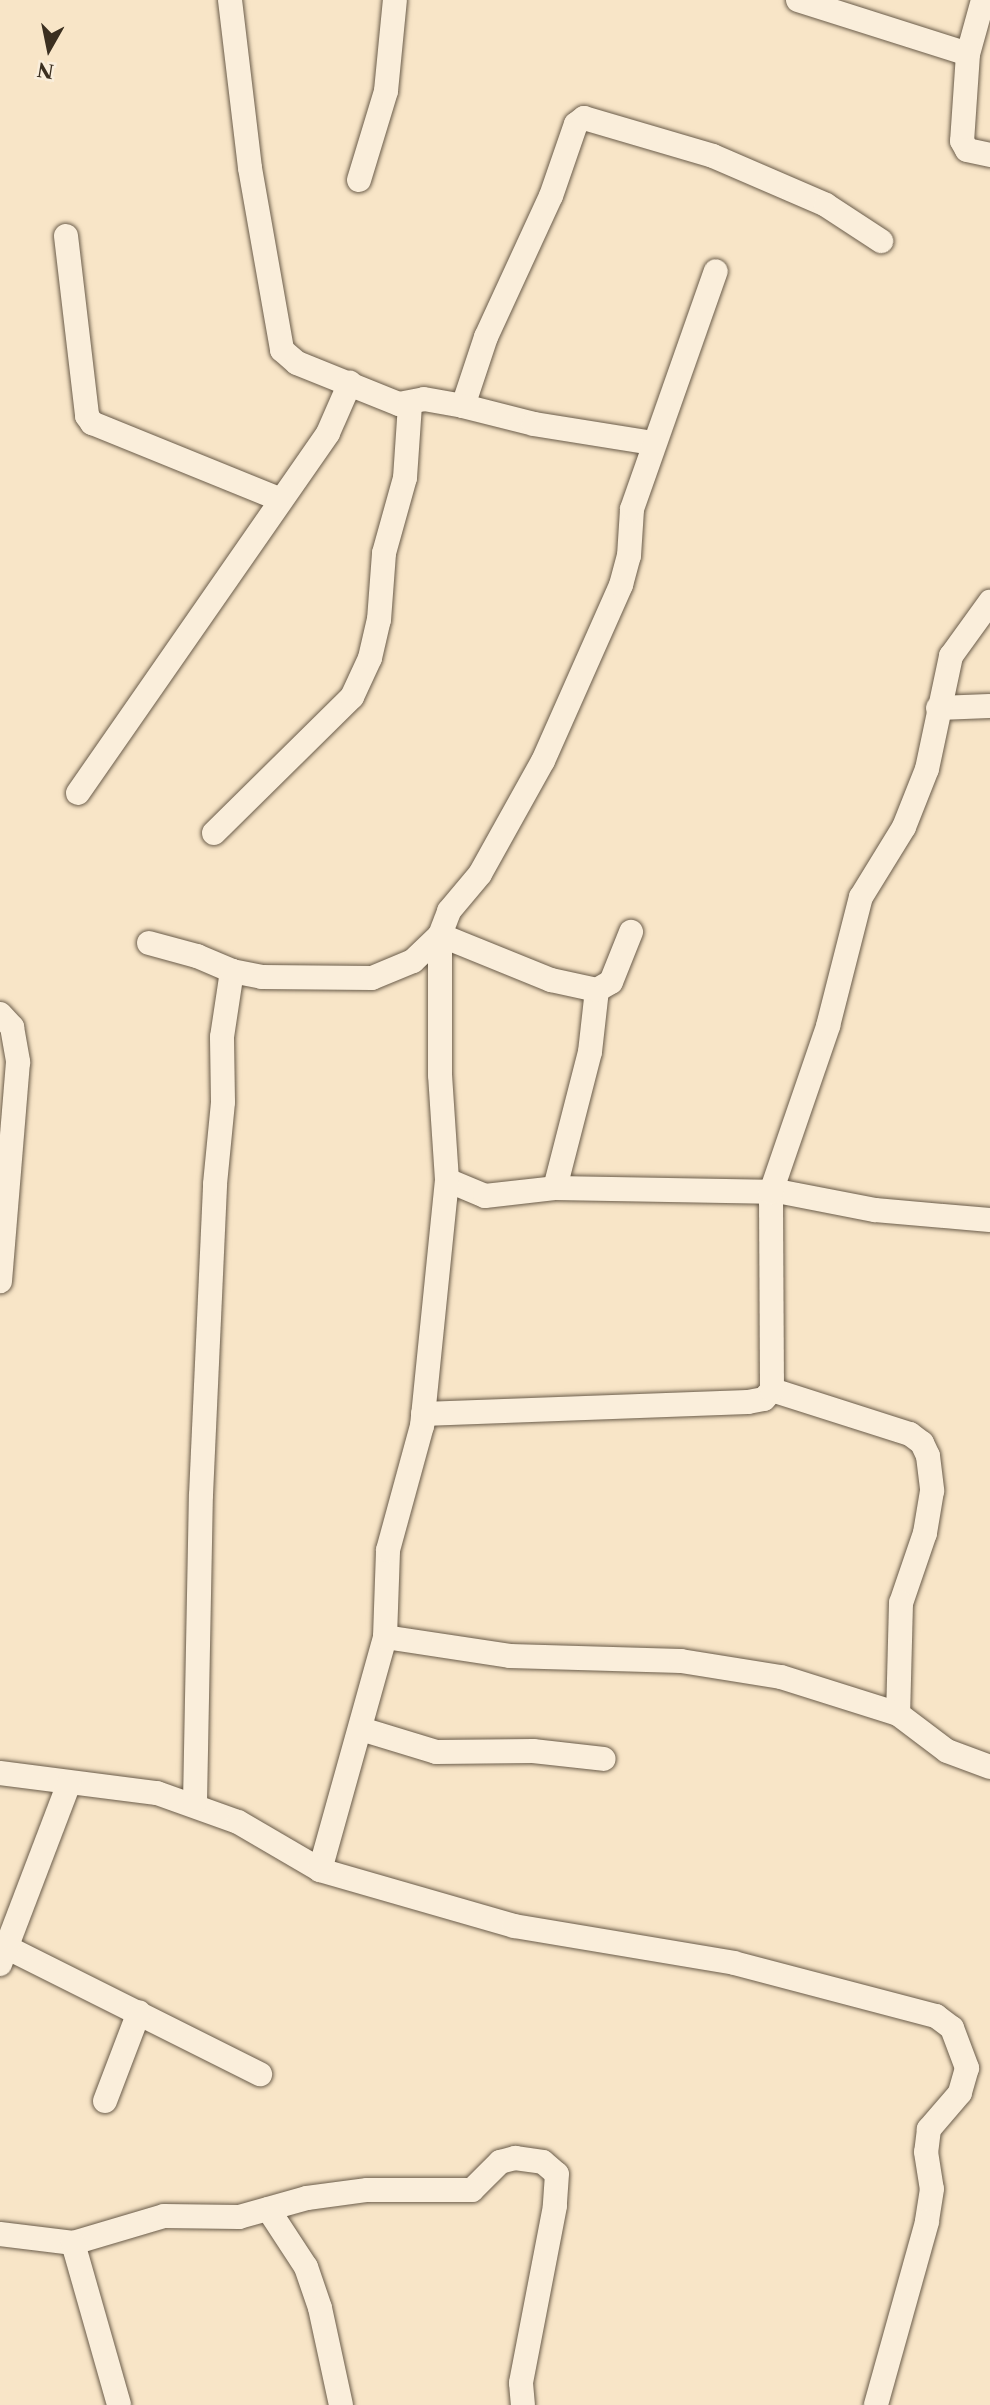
<!DOCTYPE html>
<style>
body{margin:0}
#map{position:relative;width:990px;height:2405px;overflow:hidden;background:#f8e5c7;font-family:"Libre Caslon Text",serif}
div>[style]{position:absolute}
[style*='--x']{left:calc(var(--x)*1px);top:calc(var(--y)*1px);width:calc(var(--w)*1px);rotate:calc(var(--a)*1deg)}
.roads{filter:drop-shadow(0 0 2px #6a5c4a) drop-shadow(0 0 2px #6a5c4a)}
.minor>*{height:24px;margin:-12px;padding:0 12px;transform-origin:12px;border-radius:12px;background:#faeedb}
span{translate:-50% -50%;white-space:nowrap;text-align:center;line-height:1.15;-webkit-text-stroke:6px #faeedb;paint-order:stroke}
.north{position:absolute;left:14px;top:14px;width:70px;height:70px;-webkit-text-stroke:5px #faeedb;paint-order:stroke;rotate:189deg;font-size:19px;font-weight:700;line-height:28px;text-align:center;color:#3b2f20}
.north::after{content:'';display:block;margin:auto;width:24px;height:32px;background:#3b2f20;clip-path:polygon(50% 0,100% 100%,50% 72%,0 100%)}
</style>
<div id="map">
<div class="roads">
<div class="minor">
<i style="--x:230;--y:0;--w:169;--a:83.2"></i>
<i style="--x:250;--y:168;--w:185;--a:80"></i>
<i style="--x:282;--y:350;--w:20;--a:41"></i>
<i style="--x:297;--y:363;--w:110;--a:21.9"></i>
<i style="--x:399;--y:404;--w:25;--a:-11"></i>
<i style="--x:424;--y:399;--w:40;--a:10"></i>
<i style="--x:463;--y:406;--w:73;--a:-71.6"></i>
<i style="--x:486;--y:337;--w:155;--a:-65.3"></i>
<i style="--x:551;--y:196;--w:76;--a:-70.9"></i>
<i style="--x:576;--y:124;--w:10;--a:-37"></i>
<i style="--x:584;--y:118;--w:134;--a:16.4"></i>
<i style="--x:713;--y:156;--w:123;--a:23.4"></i>
<i style="--x:826;--y:205;--w:66;--a:33.2"></i>
<i style="--x:798;--y:0;--w:178;--a:17.6"></i>
<i style="--x:983;--y:0;--w:56;--a:105.5"></i>
<i style="--x:968;--y:54;--w:87;--a:93.9"></i>
<i style="--x:962;--y:141;--w:10;--a:61"></i>
<i style="--x:967;--y:150;--w:24;--a:12"></i>
<i style="--x:359;--y:180;--w:93;--a:-73.1"></i>
<i style="--x:386;--y:91;--w:91;--a:-84.4"></i>
<i style="--x:66;--y:236;--w:181;--a:83.3"></i>
<i style="--x:87;--y:416;--w:9;--a:54"></i>
<i style="--x:92;--y:423;--w:202;--a:22.1"></i>
<i style="--x:463;--y:406;--w:73;--a:14.2"></i>
<i style="--x:534;--y:424;--w:120;--a:9.1"></i>
<i style="--x:938;--y:708;--w:52;--a:-2.2"></i>
<i style="--x:78;--y:793;--w:438;--a:-55.2"></i>
<i style="--x:328;--y:433;--w:55;--a:-66.3"></i>
<i style="--x:214;--y:833;--w:194;--a:-44.6"></i>
<i style="--x:352;--y:697;--w:43;--a:-65.2"></i>
<i style="--x:370;--y:658;--w:39;--a:-77"></i>
<i style="--x:379;--y:620;--w:67;--a:-85.7"></i>
<i style="--x:384;--y:553;--w:78;--a:-74.4"></i>
<i style="--x:405;--y:478;--w:74;--a:-86.1"></i>
<i style="--x:149;--y:943;--w:50;--a:15.2"></i>
<i style="--x:197;--y:956;--w:38;--a:23"></i>
<i style="--x:0;--y:1014;--w:18;--a:47"></i>
<i style="--x:12;--y:1027;--w:36;--a:80"></i>
<i style="--x:18;--y:1062;--w:220;--a:94.7"></i>
<i style="--x:447;--y:1180;--w:41;--a:22.8"></i>
<i style="--x:485;--y:1196;--w:70;--a:-6.5"></i>
<i style="--x:555;--y:1188;--w:227;--a:1"></i>
<i style="--x:782;--y:1192;--w:95;--a:11"></i>
<i style="--x:875;--y:1210;--w:115;--a:5"></i>
<i style="--x:555;--y:1188;--w:140;--a:-75.6"></i>
<i style="--x:590;--y:1052;--w:62;--a:-83.6"></i>
<i style="--x:772;--y:1390;--w:145;--a:17.7"></i>
<i style="--x:910;--y:1434;--w:15;--a:37"></i>
<i style="--x:922;--y:1443;--w:14;--a:65"></i>
<i style="--x:928;--y:1456;--w:35;--a:83"></i>
<i style="--x:932;--y:1491;--w:43;--a:99.5"></i>
<i style="--x:925;--y:1533;--w:74;--a:108.9"></i>
<i style="--x:901;--y:1603;--w:111;--a:91.5"></i>
<i style="--x:423;--y:1414;--w:325;--a:-2.1"></i>
<i style="--x:748;--y:1402;--w:16;--a:-11"></i>
<i style="--x:764;--y:1399;--w:12;--a:-48"></i>
<i style="--x:772;--y:1390;--w:198;--a:-90.3"></i>
<i style="--x:771;--y:1192;--w:176;--a:-71"></i>
<i style="--x:828;--y:1026;--w:133;--a:-75.7"></i>
<i style="--x:861;--y:897;--w:82;--a:-58.4"></i>
<i style="--x:904;--y:827;--w:62;--a:-68.4"></i>
<i style="--x:927;--y:769;--w:116;--a:-78"></i>
<i style="--x:951;--y:656;--w:67;--a:-54.2"></i>
<i style="--x:385;--y:1637;--w:126;--a:8.6"></i>
<i style="--x:510;--y:1656;--w:171;--a:1.7"></i>
<i style="--x:681;--y:1661;--w:101;--a:9.1"></i>
<i style="--x:781;--y:1677;--w:123;--a:17.5"></i>
<i style="--x:898;--y:1714;--w:61;--a:37.1"></i>
<i style="--x:947;--y:1751;--w:46;--a:20.4"></i>
<i style="--x:361;--y:1729;--w:78;--a:17"></i>
<i style="--x:436;--y:1752;--w:97;--a:-0.6"></i>
<i style="--x:533;--y:1751;--w:71;--a:6.4"></i>
<i style="--x:0;--y:1773;--w:158;--a:7.3"></i>
<i style="--x:157;--y:1793;--w:86;--a:19.7"></i>
<i style="--x:238;--y:1822;--w:95;--a:30.3"></i>
<i style="--x:320;--y:1870;--w:202;--a:16.1"></i>
<i style="--x:514;--y:1926;--w:223;--a:9.5"></i>
<i style="--x:734;--y:1963;--w:209;--a:14.7"></i>
<i style="--x:936;--y:2016;--w:20;--a:37"></i>
<i style="--x:952;--y:2028;--w:43;--a:69.4"></i>
<i style="--x:967;--y:2068;--w:26;--a:106"></i>
<i style="--x:960;--y:2093;--w:48;--a:130.7"></i>
<i style="--x:929;--y:2129;--w:23;--a:97"></i>
<i style="--x:926;--y:2152;--w:37;--a:81"></i>
<i style="--x:932;--y:2189;--w:33;--a:99"></i>
<i style="--x:927;--y:2222;--w:190;--a:105.6"></i>
<i style="--x:195;--y:1803;--w:308;--a:-88.9"></i>
<i style="--x:201;--y:1495;--w:311;--a:-87.4"></i>
<i style="--x:215;--y:1184;--w:82;--a:-84.4"></i>
<i style="--x:223;--y:1102;--w:65;--a:-90.9"></i>
<i style="--x:222;--y:1037;--w:67;--a:-81.4"></i>
<i style="--x:232;--y:971;--w:31;--a:11"></i>
<i style="--x:262;--y:977;--w:110;--a:0.5"></i>
<i style="--x:372;--y:978;--w:44;--a:-22.5"></i>
<i style="--x:413;--y:961;--w:37;--a:-44"></i>
<i style="--x:440;--y:935;--w:120;--a:22.1"></i>
<i style="--x:551;--y:980;--w:47;--a:12.3"></i>
<i style="--x:597;--y:990;--w:16;--a:-30"></i>
<i style="--x:611;--y:982;--w:54;--a:-68.2"></i>
<i style="--x:320;--y:1870;--w:242;--a:-74.4"></i>
<i style="--x:385;--y:1637;--w:87;--a:-88"></i>
<i style="--x:388;--y:1550;--w:129;--a:-74.7"></i>
<i style="--x:422;--y:1426;--w:247;--a:-84.2"></i>
<i style="--x:447;--y:1180;--w:105;--a:-93.8"></i>
<i style="--x:440;--y:1075;--w:140;--a:-90"></i>
<i style="--x:440;--y:935;--w:26;--a:-69"></i>
<i style="--x:449;--y:911;--w:48;--a:-50"></i>
<i style="--x:480;--y:874;--w:129;--a:-60.9"></i>
<i style="--x:543;--y:761;--w:193;--a:-66.1"></i>
<i style="--x:621;--y:585;--w:30;--a:-75"></i>
<i style="--x:629;--y:556;--w:47;--a:-86.3"></i>
<i style="--x:632;--y:509;--w:252;--a:-70.6"></i>
<i style="--x:8;--y:1948;--w:282;--a:26.6"></i>
<i style="--x:0;--y:1964;--w:194;--a:-69.1"></i>
<i style="--x:105;--y:2101;--w:95;--a:-69.1"></i>
<i style="--x:268;--y:2209;--w:69;--a:56.8"></i>
<i style="--x:306;--y:2267;--w:43;--a:71.1"></i>
<i style="--x:320;--y:2308;--w:99;--a:77.8"></i>
<i style="--x:0;--y:2234;--w:74;--a:7"></i>
<i style="--x:73;--y:2243;--w:95;--a:-16.5"></i>
<i style="--x:164;--y:2216;--w:75;--a:0.8"></i>
<i style="--x:239;--y:2217;--w:71;--a:-15.6"></i>
<i style="--x:307;--y:2198;--w:61;--a:-7.6"></i>
<i style="--x:367;--y:2190;--w:105;--a:0"></i>
<i style="--x:472;--y:2190;--w:40;--a:-45"></i>
<i style="--x:500;--y:2162;--w:16;--a:-15"></i>
<i style="--x:515;--y:2158;--w:28;--a:8"></i>
<i style="--x:543;--y:2162;--w:18;--a:41"></i>
<i style="--x:557;--y:2174;--w:32;--a:94"></i>
<i style="--x:555;--y:2206;--w:180;--a:100.9"></i>
<i style="--x:521;--y:2383;--w:22;--a:85"></i>
<i style="--x:73;--y:2243;--w:168;--a:74.1"></i>
</div>
</div>
<div class="north">N</div>
</div>
